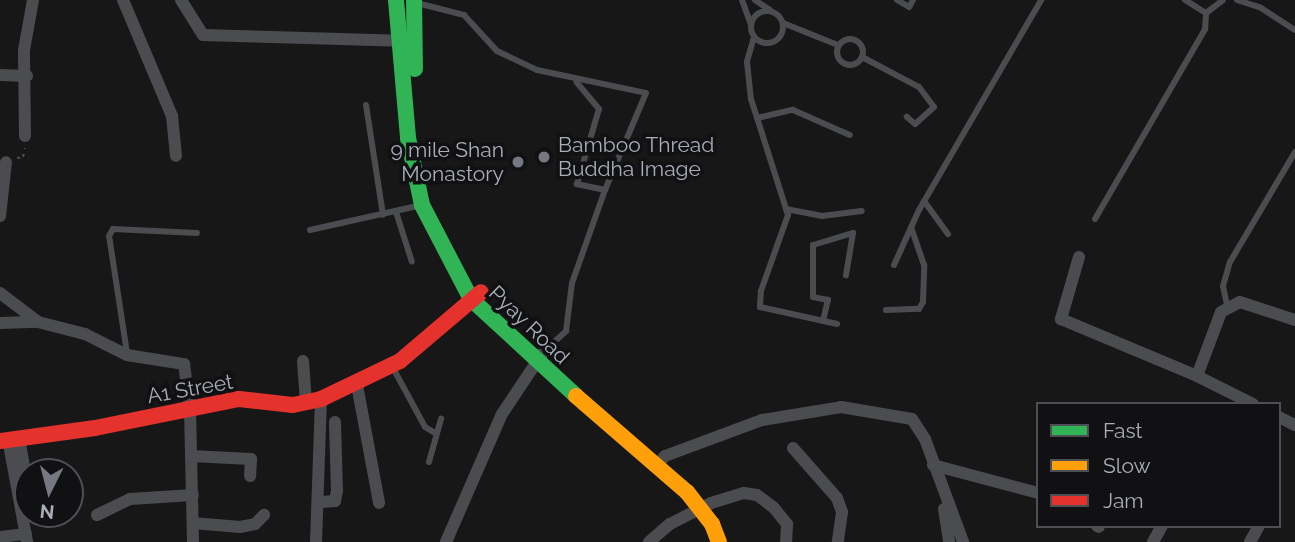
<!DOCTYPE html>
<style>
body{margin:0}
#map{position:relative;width:1295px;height:542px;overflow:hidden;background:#171717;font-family:Raleway,sans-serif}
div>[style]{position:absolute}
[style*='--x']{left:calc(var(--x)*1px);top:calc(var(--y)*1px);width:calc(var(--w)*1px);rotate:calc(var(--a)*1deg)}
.path>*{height:2px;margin-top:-1px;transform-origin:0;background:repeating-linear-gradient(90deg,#4d4e52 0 3.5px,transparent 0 8.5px)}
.lane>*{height:6px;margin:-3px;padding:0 3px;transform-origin:3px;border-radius:3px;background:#4b4c50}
.lane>.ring{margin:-3px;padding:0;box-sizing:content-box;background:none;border:6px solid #4b4c50;border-radius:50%}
.street>*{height:12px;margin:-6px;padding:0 6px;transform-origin:6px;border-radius:6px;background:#4b4c50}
.fast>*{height:16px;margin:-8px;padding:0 8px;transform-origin:8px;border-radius:8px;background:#30b455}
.slow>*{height:16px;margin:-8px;padding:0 8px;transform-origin:8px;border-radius:8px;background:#ff9f0a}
.jam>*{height:16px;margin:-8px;padding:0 8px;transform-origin:8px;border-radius:8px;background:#e5322d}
.dots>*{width:19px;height:19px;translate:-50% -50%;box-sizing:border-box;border:4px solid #111113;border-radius:50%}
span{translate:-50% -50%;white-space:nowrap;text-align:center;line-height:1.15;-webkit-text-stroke:7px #111113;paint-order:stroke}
.poi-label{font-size:21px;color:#a8adb8}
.left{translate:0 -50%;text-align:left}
.right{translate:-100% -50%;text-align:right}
.street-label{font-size:21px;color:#a8adb8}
.legend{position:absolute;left:1036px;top:402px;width:245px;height:126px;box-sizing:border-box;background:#111113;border:2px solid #4d4f55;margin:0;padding:9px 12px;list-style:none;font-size:21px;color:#a8adb8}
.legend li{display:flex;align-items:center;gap:14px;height:35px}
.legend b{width:35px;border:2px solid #4d4f55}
.north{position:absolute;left:14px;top:458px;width:70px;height:70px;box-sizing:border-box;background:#111113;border:2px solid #4d4f55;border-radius:50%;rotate:186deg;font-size:19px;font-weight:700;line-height:28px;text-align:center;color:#a8adb8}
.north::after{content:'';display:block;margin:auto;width:24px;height:32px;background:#757880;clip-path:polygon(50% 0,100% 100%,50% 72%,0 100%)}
</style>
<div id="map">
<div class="path">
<i style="--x:17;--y:158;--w:6;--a:-9"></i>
<i style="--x:23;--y:157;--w:9;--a:-77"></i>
</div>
<div class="lane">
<i style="--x:742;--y:0;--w:27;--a:70"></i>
<i style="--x:755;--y:0;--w:18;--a:34"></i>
<i style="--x:897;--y:0;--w:14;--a:30"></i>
<i style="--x:909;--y:7;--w:8;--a:-60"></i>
<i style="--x:1185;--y:0;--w:25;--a:32"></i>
<i style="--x:1237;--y:0;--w:25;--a:18"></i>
<i style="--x:1261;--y:8;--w:40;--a:32.9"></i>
<i style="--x:417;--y:3;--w:49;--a:14.3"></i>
<i style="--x:464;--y:15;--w:49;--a:47.5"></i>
<i style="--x:497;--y:51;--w:44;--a:25.4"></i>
<i style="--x:537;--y:70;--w:111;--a:11.9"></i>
<i style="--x:646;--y:93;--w:105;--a:112.9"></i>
<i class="ring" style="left:751px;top:11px;width:26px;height:26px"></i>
<i style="--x:783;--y:23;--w:59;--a:21.8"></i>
<i style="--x:754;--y:37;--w:26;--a:106"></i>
<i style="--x:747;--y:62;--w:37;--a:84"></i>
<i style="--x:751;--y:99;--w:122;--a:72.3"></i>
<i style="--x:788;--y:215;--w:81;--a:109.6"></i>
<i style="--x:761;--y:291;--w:16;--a:94"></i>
<i style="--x:760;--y:307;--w:79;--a:12.4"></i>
<i class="ring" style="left:837px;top:39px;width:20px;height:20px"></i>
<i style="--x:862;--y:57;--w:64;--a:27.8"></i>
<i style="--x:919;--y:87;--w:25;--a:53"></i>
<i style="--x:934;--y:107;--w:25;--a:138"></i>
<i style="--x:915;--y:124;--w:11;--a:-139"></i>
<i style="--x:366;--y:105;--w:111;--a:81.2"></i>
<i style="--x:757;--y:118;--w:37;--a:-13"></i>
<i style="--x:793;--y:110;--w:62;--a:23.7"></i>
<i style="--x:924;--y:201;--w:41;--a:54"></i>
<i style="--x:786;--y:209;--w:37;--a:11"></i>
<i style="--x:822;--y:216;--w:40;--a:-7.1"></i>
<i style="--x:396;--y:212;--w:52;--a:72.3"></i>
<i style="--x:1095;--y:219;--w:220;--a:-59.9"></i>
<i style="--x:1205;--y:29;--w:16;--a:-86"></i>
<i style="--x:1206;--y:13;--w:21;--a:-37"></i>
<i style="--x:310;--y:230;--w:110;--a:-12.6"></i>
<i style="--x:894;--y:265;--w:60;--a:-65.6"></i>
<i style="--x:919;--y:210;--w:243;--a:-59.8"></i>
<i style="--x:1227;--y:305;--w:19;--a:-102"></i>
<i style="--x:1223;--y:286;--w:25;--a:-74"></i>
<i style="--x:1230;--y:262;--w:128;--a:-59.4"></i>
<i style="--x:886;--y:310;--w:33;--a:-2"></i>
<i style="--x:919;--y:309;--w:8;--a:-60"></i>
<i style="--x:923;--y:302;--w:37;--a:-88"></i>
<i style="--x:924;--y:265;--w:40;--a:-108.9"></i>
<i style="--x:823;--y:321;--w:22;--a:-77"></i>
<i style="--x:828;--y:300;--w:15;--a:-169"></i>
<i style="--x:813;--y:297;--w:52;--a:-90"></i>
<i style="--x:813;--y:245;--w:42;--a:-16.7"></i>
<i style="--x:853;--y:233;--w:43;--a:99.5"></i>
<i style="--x:544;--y:351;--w:30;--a:-42"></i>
<i style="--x:566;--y:331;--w:48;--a:-82.9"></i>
<i style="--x:572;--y:283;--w:99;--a:-70.5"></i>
<i style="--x:605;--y:190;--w:29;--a:-168"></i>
<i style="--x:577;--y:184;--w:78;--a:-73.7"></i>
<i style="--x:599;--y:109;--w:35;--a:-130"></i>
<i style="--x:127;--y:353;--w:118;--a:-98.7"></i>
<i style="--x:109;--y:236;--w:8;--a:-60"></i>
<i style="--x:113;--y:229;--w:84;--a:2.7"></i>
<i style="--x:393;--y:368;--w:67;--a:61.5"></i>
<i style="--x:425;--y:427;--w:12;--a:31"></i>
<i style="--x:429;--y:462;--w:45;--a:-74.4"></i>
</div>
<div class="street">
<i style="--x:123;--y:0;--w:126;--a:67.1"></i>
<i style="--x:172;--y:116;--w:40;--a:84.3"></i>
<i style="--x:181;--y:0;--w:41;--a:57.8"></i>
<i style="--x:203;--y:35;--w:197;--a:1.7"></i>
<i style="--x:0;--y:75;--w:27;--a:2"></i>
<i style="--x:25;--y:136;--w:86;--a:-90.7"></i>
<i style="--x:24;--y:50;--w:51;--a:-79.8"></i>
<i style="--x:0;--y:216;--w:54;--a:-83.7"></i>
<i style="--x:1079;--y:257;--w:65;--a:106.2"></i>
<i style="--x:1061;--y:319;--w:147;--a:22.7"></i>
<i style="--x:0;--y:293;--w:48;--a:37.3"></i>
<i style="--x:38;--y:322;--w:49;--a:14.3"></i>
<i style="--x:85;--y:334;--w:47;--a:26.6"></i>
<i style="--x:127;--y:355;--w:58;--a:9"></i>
<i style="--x:184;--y:364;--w:45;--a:82.4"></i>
<i style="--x:190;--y:409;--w:133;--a:88.7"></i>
<i style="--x:0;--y:323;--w:38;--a:-2"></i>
<i style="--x:303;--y:361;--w:42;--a:85.9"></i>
<i style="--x:357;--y:385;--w:120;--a:79.4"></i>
<i style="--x:1253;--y:404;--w:63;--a:-153.4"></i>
<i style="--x:1197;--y:376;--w:68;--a:-69.4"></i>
<i style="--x:1221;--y:312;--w:21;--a:-28"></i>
<i style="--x:1240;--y:302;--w:58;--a:18.1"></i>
<i style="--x:1279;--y:417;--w:18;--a:27"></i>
<i style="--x:19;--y:438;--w:52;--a:80"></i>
<i style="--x:8;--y:439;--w:105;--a:79.5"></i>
<i style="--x:793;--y:448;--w:67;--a:48.7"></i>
<i style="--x:837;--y:498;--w:15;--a:70"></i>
<i style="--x:842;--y:512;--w:30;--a:98"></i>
<i style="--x:191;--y:456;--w:60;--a:2.9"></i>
<i style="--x:251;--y:459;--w:17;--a:93"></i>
<i style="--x:657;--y:465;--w:12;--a:-48"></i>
<i style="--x:665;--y:456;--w:103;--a:-20.4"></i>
<i style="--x:762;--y:420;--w:80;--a:-9.3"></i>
<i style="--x:841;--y:407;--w:72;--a:9.6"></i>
<i style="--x:912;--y:419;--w:24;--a:57"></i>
<i style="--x:925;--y:439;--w:110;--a:69.7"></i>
<i style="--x:933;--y:465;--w:109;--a:14.9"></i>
<i style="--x:321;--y:502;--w:14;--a:-4"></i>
<i style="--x:335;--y:501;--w:10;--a:-79"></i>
<i style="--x:337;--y:491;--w:69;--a:-91.7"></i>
<i style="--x:944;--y:509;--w:33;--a:81"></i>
<i style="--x:97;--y:515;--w:37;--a:-26"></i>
<i style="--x:130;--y:499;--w:63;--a:-3.6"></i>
<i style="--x:193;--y:523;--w:47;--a:4.9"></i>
<i style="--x:240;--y:527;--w:15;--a:-11"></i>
<i style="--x:255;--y:524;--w:13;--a:-45"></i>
<i style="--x:1097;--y:526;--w:2;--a:27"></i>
<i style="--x:0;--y:537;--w:26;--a:-7"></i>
<i style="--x:316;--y:542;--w:143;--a:-88"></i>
<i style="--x:446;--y:542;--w:140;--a:-66.4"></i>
<i style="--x:502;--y:414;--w:76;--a:-56.3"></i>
<i style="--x:649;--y:542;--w:28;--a:-41"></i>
<i style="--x:670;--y:524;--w:46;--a:-27.1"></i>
<i style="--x:711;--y:503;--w:34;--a:-17"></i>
<i style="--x:744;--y:493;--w:13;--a:9"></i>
<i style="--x:757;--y:495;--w:21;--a:37"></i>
<i style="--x:774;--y:508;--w:21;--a:51"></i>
<i style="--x:787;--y:524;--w:18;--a:93"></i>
<i style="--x:1153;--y:542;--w:18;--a:-61"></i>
<i style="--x:1250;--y:542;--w:18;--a:-61"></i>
</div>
<div class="fast">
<i style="--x:396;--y:0;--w:139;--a:85"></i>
<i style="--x:408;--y:138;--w:68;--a:78.2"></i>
<i style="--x:422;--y:205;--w:106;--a:62.5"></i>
<i style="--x:471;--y:299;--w:143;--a:42.7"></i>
<i style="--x:414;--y:0;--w:69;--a:89.2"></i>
</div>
<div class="slow">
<i style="--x:576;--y:396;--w:147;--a:40.9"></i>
<i style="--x:687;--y:492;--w:41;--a:52"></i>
<i style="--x:712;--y:524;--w:19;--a:69"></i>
</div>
<div class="jam">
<i style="--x:0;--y:441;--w:96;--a:-7.8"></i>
<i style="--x:95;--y:428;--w:147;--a:-11.4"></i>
<i style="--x:239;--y:399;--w:54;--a:6.3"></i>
<i style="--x:293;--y:405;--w:29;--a:-12"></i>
<i style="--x:321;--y:399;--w:88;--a:-25.7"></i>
<i style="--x:400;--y:361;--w:106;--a:-40.4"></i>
</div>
<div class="dots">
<i style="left:544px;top:157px;background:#757880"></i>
<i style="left:518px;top:162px;background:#757880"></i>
</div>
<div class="poi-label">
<span class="left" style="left:558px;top:157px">Bamboo Thread<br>Buddha Image</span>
<span class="right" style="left:504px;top:162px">9 mile Shan<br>Monastory</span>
</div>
<div class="street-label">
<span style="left:529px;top:325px;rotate:44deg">Pyay Road</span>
<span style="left:190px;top:389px;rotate:-10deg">A1 Street</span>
</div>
<ul class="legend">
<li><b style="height:9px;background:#30b455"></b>Fast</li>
<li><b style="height:9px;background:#ff9f0a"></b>Slow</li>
<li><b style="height:9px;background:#e5322d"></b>Jam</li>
</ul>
<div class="north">N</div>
</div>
